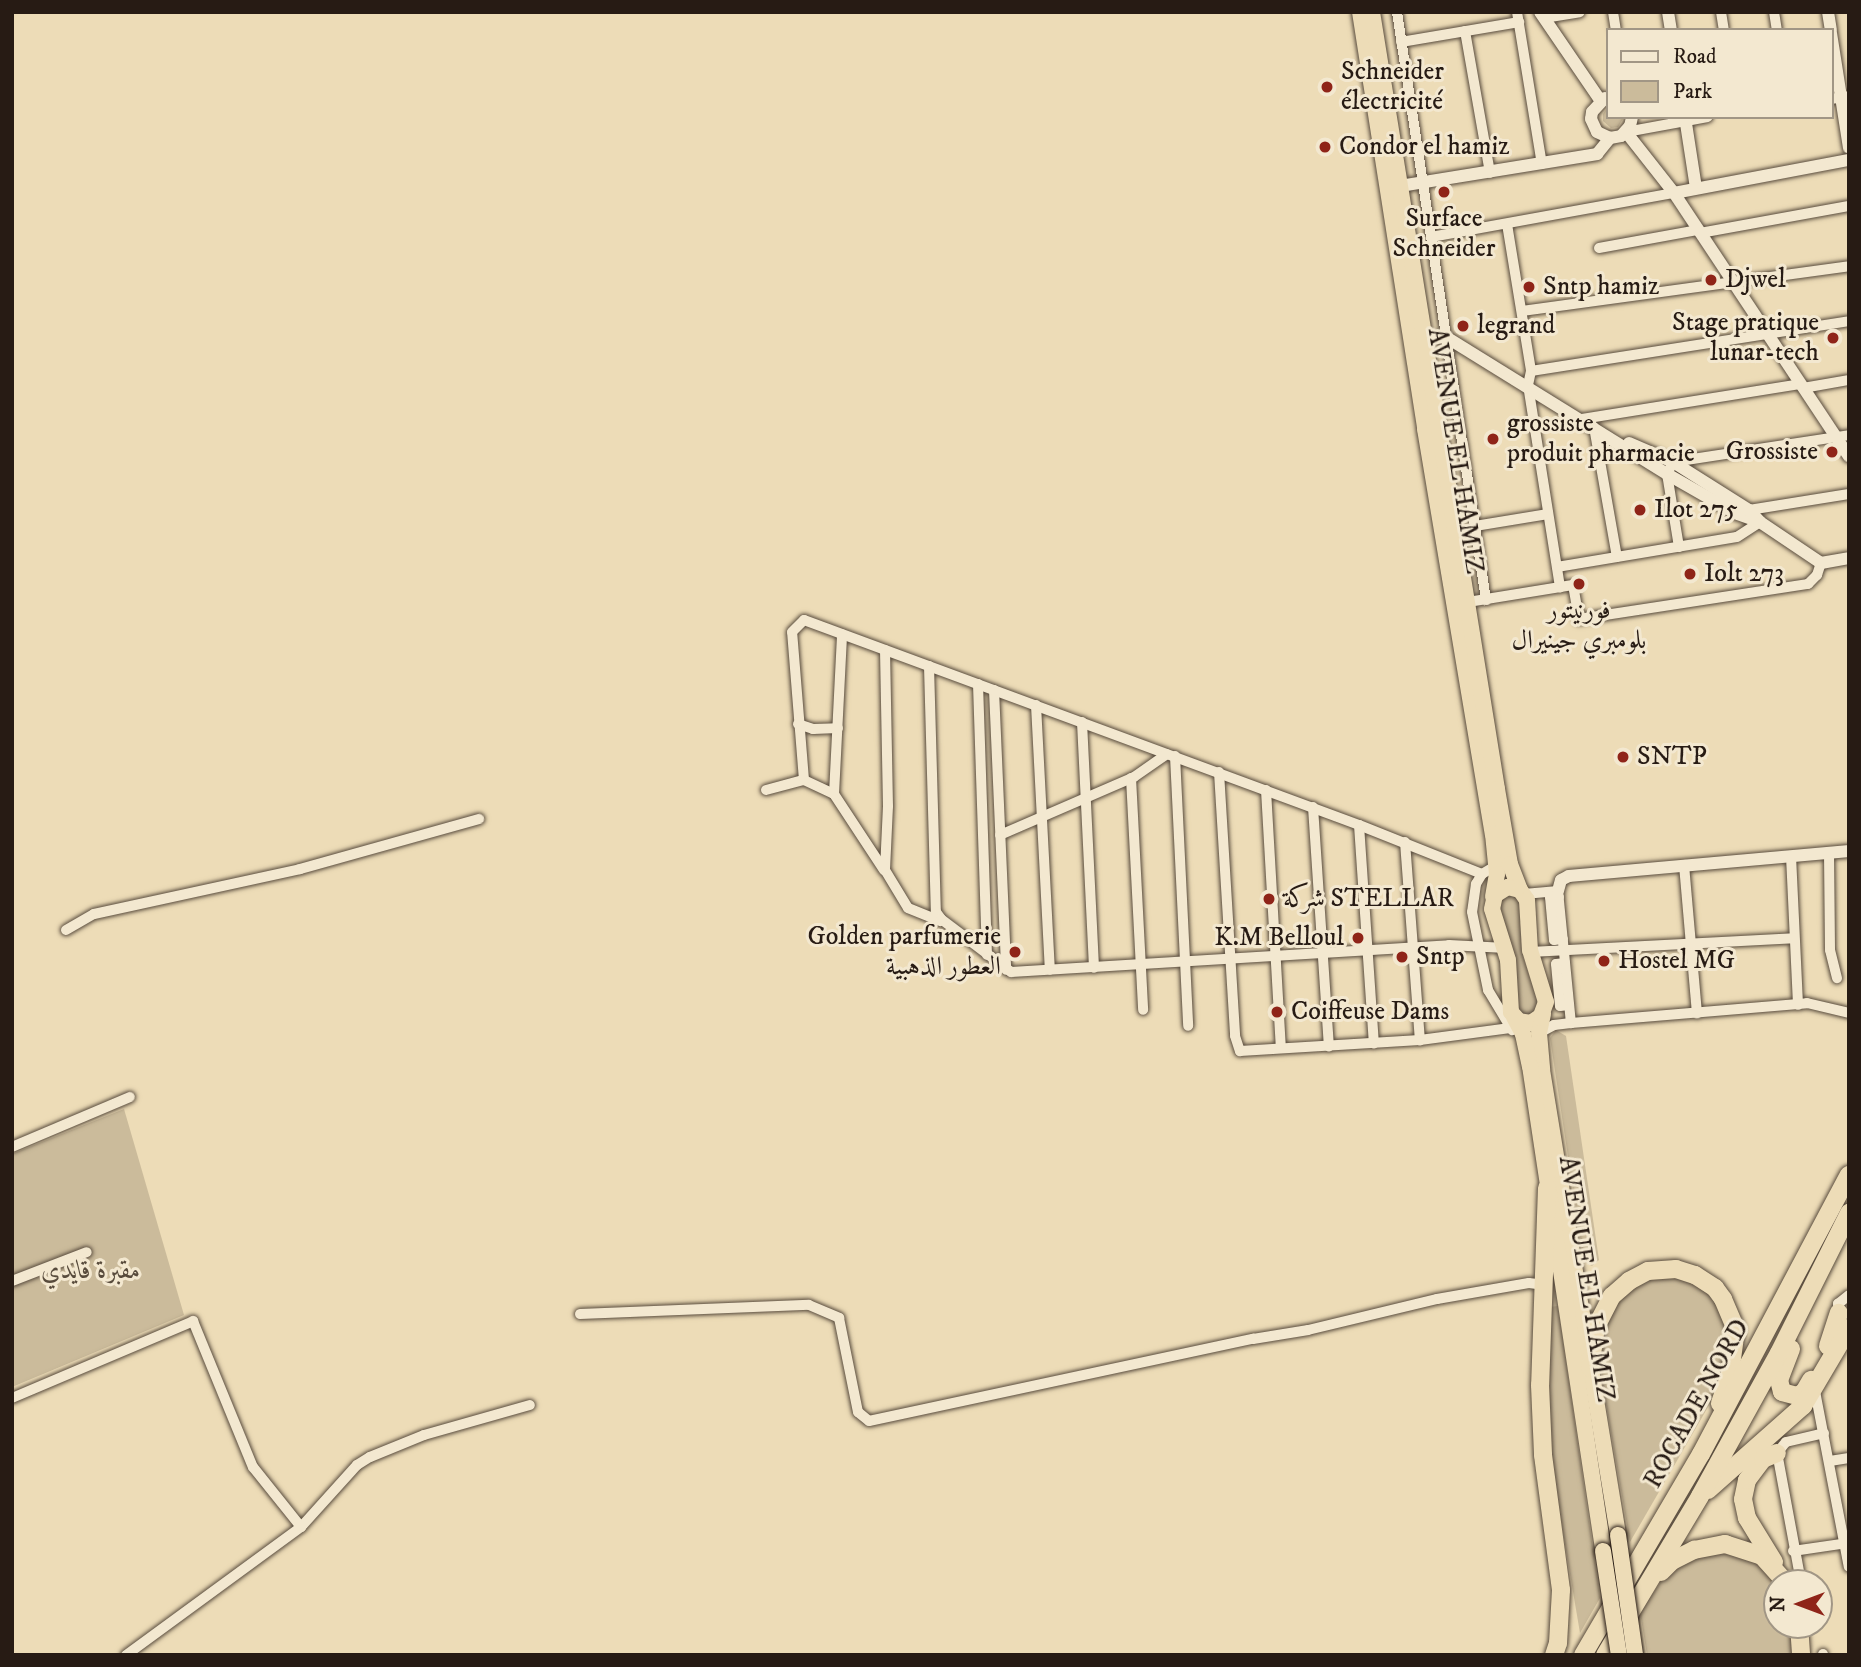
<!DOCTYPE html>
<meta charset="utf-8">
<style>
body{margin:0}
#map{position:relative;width:1861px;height:1667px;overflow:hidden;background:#eddcb7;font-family:"IM FELL DW Pica",Amiri,serif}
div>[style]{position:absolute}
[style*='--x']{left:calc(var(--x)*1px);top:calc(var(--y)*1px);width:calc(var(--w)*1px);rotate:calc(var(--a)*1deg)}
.green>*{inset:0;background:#cbbb9b}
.roads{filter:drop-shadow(0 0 2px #584b3d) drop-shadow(0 0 2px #584b3d)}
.minor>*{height:10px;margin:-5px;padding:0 5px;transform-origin:5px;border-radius:5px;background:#f3e8d0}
.tertiary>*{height:12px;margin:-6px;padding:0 6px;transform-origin:6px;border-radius:6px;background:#f3e8d0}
.trunk>*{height:16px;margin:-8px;padding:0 8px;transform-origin:8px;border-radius:8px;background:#eddcb7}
.motorway>*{height:18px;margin:-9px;padding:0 9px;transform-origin:9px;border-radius:9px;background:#eddcb7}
.bridges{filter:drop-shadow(0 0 2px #271b14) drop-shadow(0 0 2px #271b14)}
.trunk-bridge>*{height:16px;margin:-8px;padding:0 8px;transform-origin:8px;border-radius:8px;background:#eddcb7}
.dots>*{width:19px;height:19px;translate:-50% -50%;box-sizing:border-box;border:4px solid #f3e8d0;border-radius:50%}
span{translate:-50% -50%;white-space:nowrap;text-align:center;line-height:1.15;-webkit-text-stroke:6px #f3e8d0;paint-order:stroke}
.poi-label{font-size:26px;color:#271b14}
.left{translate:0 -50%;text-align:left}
.right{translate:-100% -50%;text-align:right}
.street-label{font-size:26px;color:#271b14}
.park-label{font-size:26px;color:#584b3c;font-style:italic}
.frame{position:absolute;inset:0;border:14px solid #271b14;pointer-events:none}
.legend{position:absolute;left:1606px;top:28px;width:228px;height:91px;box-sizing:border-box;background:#f3e8d0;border:2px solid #a19685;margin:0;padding:9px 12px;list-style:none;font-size:21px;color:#271b14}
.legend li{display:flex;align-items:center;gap:14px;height:35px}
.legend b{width:35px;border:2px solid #a19685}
.north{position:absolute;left:1763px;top:1569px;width:70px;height:70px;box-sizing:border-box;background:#f3e8d0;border:2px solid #a19685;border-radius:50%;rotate:270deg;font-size:19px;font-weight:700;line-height:28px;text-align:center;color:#271b14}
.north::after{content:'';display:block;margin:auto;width:24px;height:32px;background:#8f2418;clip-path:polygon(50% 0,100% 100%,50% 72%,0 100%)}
</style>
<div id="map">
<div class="green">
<i style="clip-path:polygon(1607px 108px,1607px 117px,1624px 117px,1618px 127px,1611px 128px,1603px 121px,1603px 114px)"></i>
<i style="clip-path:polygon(1512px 893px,1520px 901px,1523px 957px,1538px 1003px,1537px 1011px,1527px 1017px,1516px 1009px,1514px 959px,1498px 906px,1501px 896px)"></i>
<i style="clip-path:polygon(1556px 1030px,1566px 1036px,1599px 1260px,1592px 1266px,1584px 1262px,1550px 1038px)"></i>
<i style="clip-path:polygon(124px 1109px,184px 1315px,12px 1387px,12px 1154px)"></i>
<i style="clip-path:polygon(1674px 1274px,1709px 1290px,1720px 1307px,1728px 1330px,1729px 1355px,1719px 1388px,1630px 1542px,1602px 1380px,1603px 1324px,1612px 1303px,1638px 1280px)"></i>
<i style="clip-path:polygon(1558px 1306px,1600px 1598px,1580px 1633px,1550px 1455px,1549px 1307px)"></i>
<i style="clip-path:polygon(1713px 1549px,1760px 1560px,1777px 1583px,1777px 1625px,1793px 1625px,1795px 1655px,1647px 1655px,1640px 1612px,1669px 1570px)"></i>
</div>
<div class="roads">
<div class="minor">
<i style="--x:1397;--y:12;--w:595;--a:81.39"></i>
<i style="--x:1517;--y:12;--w:154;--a:80.7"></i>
<i style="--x:1613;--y:12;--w:18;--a:81"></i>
<i style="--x:1721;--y:12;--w:18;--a:81"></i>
<i style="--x:1774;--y:12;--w:18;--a:81"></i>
<i style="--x:1544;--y:18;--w:36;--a:-9"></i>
<i style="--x:1465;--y:31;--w:144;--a:80"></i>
<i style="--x:1401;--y:42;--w:120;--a:-9.6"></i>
<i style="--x:1831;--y:99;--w:18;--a:-9"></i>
<i style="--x:1626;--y:132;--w:83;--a:-10.4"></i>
<i style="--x:1507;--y:224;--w:149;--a:80.7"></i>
<i style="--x:1531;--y:371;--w:14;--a:102"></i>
<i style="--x:1528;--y:385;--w:205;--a:81"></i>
<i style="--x:1700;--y:233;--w:151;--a:-10.3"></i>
<i style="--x:1431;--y:237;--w:247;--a:-10.3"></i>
<i style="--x:1599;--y:248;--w:101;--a:-10.3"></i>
<i style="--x:1522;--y:311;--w:330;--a:-7.8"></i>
<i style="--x:1531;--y:371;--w:322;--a:-8.9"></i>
<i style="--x:1803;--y:388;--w:47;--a:-9.9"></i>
<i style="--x:1582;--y:419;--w:222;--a:-9.1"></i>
<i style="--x:1594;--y:427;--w:132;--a:80"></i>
<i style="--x:1749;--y:510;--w:101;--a:-9.1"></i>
<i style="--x:1475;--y:526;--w:74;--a:-9.3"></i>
<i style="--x:1679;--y:547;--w:74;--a:-99.3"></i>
<i style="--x:1667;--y:474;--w:13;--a:-63"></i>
<i style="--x:1673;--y:462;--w:178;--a:-8.7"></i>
<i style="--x:1557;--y:567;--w:182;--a:-9.5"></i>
<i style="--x:1737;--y:537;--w:27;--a:-33"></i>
<i style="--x:1468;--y:602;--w:106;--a:-9.2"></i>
<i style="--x:1573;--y:585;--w:35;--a:80"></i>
<i style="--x:1579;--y:619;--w:232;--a:-8.7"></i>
<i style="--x:1808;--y:584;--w:13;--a:-45"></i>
<i style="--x:1817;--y:575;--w:13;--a:-72"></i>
<i style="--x:885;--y:650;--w:156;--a:88.9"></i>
<i style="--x:888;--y:806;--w:64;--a:92.7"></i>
<i style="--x:885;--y:870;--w:44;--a:58.8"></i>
<i style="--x:908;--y:908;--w:35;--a:22"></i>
<i style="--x:929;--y:666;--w:246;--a:88.4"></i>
<i style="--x:936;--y:912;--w:9;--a:54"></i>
<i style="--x:941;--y:919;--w:88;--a:37.1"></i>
<i style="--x:1011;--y:972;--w:439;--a:-3.5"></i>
<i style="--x:1449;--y:945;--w:57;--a:3"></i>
<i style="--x:978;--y:684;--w:271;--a:88.1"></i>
<i style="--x:994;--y:690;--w:280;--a:87.5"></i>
<i style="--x:1036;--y:705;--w:265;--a:87"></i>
<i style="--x:1082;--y:722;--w:246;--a:87.2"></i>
<i style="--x:798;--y:724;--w:16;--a:18"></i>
<i style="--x:813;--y:729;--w:25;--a:-2"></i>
<i style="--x:1175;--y:756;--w:270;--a:87.2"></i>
<i style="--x:1219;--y:772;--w:264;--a:86.5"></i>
<i style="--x:1235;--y:1036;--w:16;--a:72"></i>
<i style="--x:1240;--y:1051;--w:180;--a:-3.5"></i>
<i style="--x:1420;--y:1040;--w:91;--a:-7.6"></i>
<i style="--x:1131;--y:778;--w:232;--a:87"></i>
<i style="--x:804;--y:780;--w:33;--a:25"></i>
<i style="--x:834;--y:794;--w:91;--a:56.7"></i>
<i style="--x:766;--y:790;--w:39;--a:-15"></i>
<i style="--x:804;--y:780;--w:148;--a:-94.6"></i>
<i style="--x:792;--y:632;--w:17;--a:-45"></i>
<i style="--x:804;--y:620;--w:592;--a:20.27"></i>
<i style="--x:1359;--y:825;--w:132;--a:21.7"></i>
<i style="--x:1266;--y:790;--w:258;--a:86.7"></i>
<i style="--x:834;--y:794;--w:160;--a:-87.1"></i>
<i style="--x:1313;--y:807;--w:240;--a:86.2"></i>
<i style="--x:1359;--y:825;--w:219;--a:86.1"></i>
<i style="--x:1000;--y:835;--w:146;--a:-23.4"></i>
<i style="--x:1134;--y:777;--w:40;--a:-34.9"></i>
<i style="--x:1405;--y:842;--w:199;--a:85.7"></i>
<i style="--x:1829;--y:853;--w:97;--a:89.4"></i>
<i style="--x:1830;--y:950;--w:29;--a:76"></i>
<i style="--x:1791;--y:856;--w:149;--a:87.3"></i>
<i style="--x:1497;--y:865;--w:17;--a:149"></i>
<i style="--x:1482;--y:874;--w:12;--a:121"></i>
<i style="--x:1476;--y:884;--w:28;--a:98"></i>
<i style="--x:1472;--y:912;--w:80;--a:78.4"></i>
<i style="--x:1488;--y:990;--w:47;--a:59"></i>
<i style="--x:1684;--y:865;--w:149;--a:85"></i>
<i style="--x:1524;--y:894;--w:34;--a:-5"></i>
<i style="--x:1558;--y:891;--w:133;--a:84.4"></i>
<i style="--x:1571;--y:1023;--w:237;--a:-4.8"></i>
<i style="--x:1807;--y:1003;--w:43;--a:13.4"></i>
<i style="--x:1559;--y:897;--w:9;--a:180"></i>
<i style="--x:1550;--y:897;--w:43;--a:84.7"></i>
<i style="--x:1554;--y:940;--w:9;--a:-6"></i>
<i style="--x:66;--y:930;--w:32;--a:-30"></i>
<i style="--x:94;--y:914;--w:211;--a:-12.3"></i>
<i style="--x:300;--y:869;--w:186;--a:-15.6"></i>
<i style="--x:1530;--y:952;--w:264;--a:-3"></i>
<i style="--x:1565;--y:963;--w:9;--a:174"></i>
<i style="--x:1556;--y:964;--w:42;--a:84.6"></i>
<i style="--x:1560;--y:1006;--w:9;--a:-6"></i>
<i style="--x:1539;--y:1033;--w:17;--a:-28"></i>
<i style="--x:1554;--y:1025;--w:17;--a:-7"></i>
<i style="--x:12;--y:1147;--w:128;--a:-23"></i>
<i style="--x:12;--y:1281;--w:80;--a:-21.1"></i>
<i style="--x:580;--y:1314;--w:229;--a:-2.3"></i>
<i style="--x:809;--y:1305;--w:33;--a:23"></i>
<i style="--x:839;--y:1318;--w:96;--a:78.6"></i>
<i style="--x:858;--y:1412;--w:14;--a:39"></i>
<i style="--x:869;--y:1421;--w:393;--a:-12.1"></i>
<i style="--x:1253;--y:1339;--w:56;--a:-9.3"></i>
<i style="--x:1308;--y:1330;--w:133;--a:-13.5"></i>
<i style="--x:1437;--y:1299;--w:93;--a:-9.9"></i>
<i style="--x:1529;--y:1283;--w:16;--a:7"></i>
<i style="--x:1842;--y:1317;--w:14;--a:-107"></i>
<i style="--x:1838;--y:1304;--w:14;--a:-39"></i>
<i style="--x:1814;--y:1386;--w:184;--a:79.1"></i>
<i style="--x:12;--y:1398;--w:197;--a:-23"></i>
<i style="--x:193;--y:1321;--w:158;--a:67.7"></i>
<i style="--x:253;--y:1467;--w:77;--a:51.3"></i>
<i style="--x:301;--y:1527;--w:217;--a:143.8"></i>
<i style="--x:1830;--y:1461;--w:19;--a:-9"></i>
<i style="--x:301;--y:1527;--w:84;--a:-47.9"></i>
<i style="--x:357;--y:1465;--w:15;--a:-32"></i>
<i style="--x:370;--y:1457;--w:58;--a:-22.2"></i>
<i style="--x:424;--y:1435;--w:110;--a:-15.8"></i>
<i style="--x:1793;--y:1551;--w:56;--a:-8.3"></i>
<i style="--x:1801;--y:1582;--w:131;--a:-100.5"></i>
<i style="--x:1777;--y:1453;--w:14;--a:-51"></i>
<i style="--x:1786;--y:1442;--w:39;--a:-13"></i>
<i style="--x:1823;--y:1655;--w:1;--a:-90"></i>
</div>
<div class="tertiary">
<i style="--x:1540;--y:12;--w:107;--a:55.7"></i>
<i style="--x:1668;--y:12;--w:18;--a:81"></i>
<i style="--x:1828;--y:12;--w:18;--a:81"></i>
<i style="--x:1831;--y:33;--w:116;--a:81.1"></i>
<i style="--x:1605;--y:98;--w:19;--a:133"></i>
<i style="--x:1592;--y:112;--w:7;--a:98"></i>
<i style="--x:1591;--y:119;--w:14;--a:65"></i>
<i style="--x:1597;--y:132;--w:14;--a:25"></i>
<i style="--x:1610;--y:138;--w:11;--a:-10"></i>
<i style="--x:1621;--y:136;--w:13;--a:-48"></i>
<i style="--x:1630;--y:126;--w:9;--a:-77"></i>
<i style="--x:1685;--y:117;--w:72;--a:81.2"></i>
<i style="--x:1626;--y:132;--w:78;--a:51.8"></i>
<i style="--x:1674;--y:193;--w:316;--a:56.4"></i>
<i style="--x:1400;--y:186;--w:200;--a:-9.2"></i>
<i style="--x:1597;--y:154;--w:21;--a:-51"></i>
<i style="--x:1674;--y:193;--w:178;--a:-10.7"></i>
<i style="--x:1424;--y:339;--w:22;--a:-5"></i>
<i style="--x:1446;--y:337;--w:260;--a:31.8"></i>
<i style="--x:1667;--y:474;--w:78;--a:29.8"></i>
<i style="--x:1735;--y:513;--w:27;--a:20"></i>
<i style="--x:1629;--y:443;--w:48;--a:23.4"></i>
<i style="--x:1673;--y:462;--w:90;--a:32.3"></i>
<i style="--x:1749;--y:510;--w:16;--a:47"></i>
<i style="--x:1760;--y:522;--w:73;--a:33.9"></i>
<i style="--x:1821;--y:563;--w:28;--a:-10"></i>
<i style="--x:1558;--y:891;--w:11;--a:-75"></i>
<i style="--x:1561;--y:880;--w:9;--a:-27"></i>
<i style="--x:1569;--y:876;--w:281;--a:-5.1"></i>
</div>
<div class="trunk">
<i style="--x:1360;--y:12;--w:422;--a:81.1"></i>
<i style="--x:1425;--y:429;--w:411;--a:80.5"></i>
<i style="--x:1493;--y:834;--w:40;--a:84.3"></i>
<i style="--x:1497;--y:874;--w:23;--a:100"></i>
<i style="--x:1372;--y:12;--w:787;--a:80.86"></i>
<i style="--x:1497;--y:789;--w:76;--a:80.2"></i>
<i style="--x:1510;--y:864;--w:28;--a:69"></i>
<i style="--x:1508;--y:887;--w:12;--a:14"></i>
<i style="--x:1520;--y:890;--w:12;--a:55"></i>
<i style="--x:1527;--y:900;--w:50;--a:86.6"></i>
<i style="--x:1530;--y:950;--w:54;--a:72.9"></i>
<i style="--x:1546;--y:1002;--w:15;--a:110"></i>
<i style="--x:1541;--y:1016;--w:12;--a:145"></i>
<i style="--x:1531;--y:1023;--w:12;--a:-171"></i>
<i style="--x:1519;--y:1021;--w:12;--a:-132"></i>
<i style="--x:1511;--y:1012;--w:52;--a:-93.3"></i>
<i style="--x:1508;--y:960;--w:53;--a:-107.4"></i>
<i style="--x:1492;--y:909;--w:14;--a:-78"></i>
<i style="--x:1495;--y:895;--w:15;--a:-32"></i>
<i style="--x:1543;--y:1014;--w:19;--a:102"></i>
<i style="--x:1539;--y:1033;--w:37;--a:85"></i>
<i style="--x:1542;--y:1070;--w:471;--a:80.7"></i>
<i style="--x:1514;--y:1017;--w:19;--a:62"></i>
<i style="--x:1523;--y:1034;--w:33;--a:78"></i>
<i style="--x:1530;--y:1066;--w:490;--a:81.4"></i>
</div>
<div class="motorway">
<i style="--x:1547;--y:1188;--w:197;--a:92"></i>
<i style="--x:1540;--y:1385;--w:70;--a:87.5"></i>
<i style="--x:1543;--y:1455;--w:136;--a:82.4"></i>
<i style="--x:1561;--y:1590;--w:53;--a:93.2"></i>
<i style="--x:1558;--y:1643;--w:13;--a:108"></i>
<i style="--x:1828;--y:1346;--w:35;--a:-72"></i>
<i style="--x:1791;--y:1349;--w:33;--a:111"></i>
<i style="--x:1779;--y:1380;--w:12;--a:76"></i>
<i style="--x:1782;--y:1392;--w:16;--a:15"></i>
<i style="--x:1797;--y:1396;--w:8;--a:-30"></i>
<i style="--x:1804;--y:1392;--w:14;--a:-60"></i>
<i style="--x:1590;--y:1368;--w:41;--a:-81.7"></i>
<i style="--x:1596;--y:1327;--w:35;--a:-63"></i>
<i style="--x:1612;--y:1296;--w:23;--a:-41"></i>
<i style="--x:1629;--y:1281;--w:21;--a:-28"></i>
<i style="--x:1648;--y:1271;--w:28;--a:-4"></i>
<i style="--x:1676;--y:1269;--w:20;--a:18"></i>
<i style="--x:1695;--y:1275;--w:24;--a:33"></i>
<i style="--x:1715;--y:1288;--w:14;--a:54"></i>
<i style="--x:1723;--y:1299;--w:33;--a:67"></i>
<i style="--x:1736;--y:1329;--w:45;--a:97.6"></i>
<i style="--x:1730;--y:1374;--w:31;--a:109"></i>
<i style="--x:1708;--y:1490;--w:127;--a:-41.5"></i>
<i style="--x:1803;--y:1406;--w:91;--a:-59.5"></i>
<i style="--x:1774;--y:1562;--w:52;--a:-121.5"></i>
<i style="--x:1747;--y:1518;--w:19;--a:-102"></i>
<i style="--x:1743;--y:1499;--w:19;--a:-78"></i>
<i style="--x:1747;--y:1480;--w:26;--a:-53"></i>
<i style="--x:1763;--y:1459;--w:15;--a:-23"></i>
<i style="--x:1661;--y:1572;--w:16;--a:-45"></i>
<i style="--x:1672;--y:1561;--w:25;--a:-27"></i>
<i style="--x:1694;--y:1550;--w:32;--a:-11"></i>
<i style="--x:1725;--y:1544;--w:39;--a:18"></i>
<i style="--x:1762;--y:1556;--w:36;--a:48"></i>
<i style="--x:1799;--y:1625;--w:30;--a:86"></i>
<i style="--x:1583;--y:1655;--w:233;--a:-59.6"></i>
<i style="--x:1701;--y:1454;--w:316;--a:-62.1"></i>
<i style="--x:1605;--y:1655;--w:185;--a:-59.1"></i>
<i style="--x:1700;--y:1496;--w:163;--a:-61.1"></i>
<i style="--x:1779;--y:1353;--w:157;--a:-63.4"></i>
</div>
</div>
<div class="bridges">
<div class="trunk-bridge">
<i style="--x:1618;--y:1535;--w:121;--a:81.9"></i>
<i style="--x:1603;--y:1551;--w:105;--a:81.3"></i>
</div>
</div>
<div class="dots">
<i style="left:1327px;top:87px;background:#8f2418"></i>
<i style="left:1325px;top:147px;background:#8f2418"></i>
<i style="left:1444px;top:192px;background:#8f2418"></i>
<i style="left:1711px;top:280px;background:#8f2418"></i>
<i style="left:1529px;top:287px;background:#8f2418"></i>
<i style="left:1463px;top:326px;background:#8f2418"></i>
<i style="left:1833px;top:338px;background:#8f2418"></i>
<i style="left:1493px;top:439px;background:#8f2418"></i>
<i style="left:1832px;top:452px;background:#8f2418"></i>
<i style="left:1640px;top:510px;background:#8f2418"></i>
<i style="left:1690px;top:574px;background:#8f2418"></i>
<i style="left:1579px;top:584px;background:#8f2418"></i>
<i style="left:1623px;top:757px;background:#8f2418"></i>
<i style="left:1269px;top:899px;background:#8f2418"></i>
<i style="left:1358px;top:938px;background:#8f2418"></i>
<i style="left:1015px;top:952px;background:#8f2418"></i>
<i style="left:1402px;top:957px;background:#8f2418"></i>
<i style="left:1604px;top:961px;background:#8f2418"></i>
<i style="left:1277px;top:1012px;background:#8f2418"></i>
</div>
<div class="poi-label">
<span class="left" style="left:1341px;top:87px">Schneider<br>électricité</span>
<span class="left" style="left:1339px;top:147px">Condor el hamiz</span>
<span style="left:1444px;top:234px">Surface<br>Schneider</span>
<span class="left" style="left:1725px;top:280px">Djwel</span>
<span class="left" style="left:1543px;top:287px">Sntp hamiz</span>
<span class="right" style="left:1819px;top:338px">Stage pratique<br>lunar-tech</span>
<span class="left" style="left:1477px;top:326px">legrand</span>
<span class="left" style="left:1507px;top:439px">grossiste<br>produit pharmacie</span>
<span class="right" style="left:1818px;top:452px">Grossiste</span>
<span class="left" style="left:1654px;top:510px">Ilot 275</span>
<span class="left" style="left:1704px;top:574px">Iolt 273</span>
<span style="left:1579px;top:626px">فورنيتور<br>بلومبري جينيرال</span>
<span class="left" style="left:1637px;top:757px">SNTP</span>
<span class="left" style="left:1283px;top:899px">شركة STELLAR</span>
<span class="right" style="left:1001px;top:952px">Golden parfumerie<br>العطور الذهبية</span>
<span class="right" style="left:1344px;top:938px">K.M Belloul</span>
<span class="left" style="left:1416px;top:957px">Sntp</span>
<span class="left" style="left:1618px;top:961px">Hostel MG</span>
<span class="left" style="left:1291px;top:1012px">Coiffeuse Dams</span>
</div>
<div class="street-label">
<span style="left:1455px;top:451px;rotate:81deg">AVENUE EL HAMIZ</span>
<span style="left:1586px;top:1279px;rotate:81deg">AVENUE EL HAMIZ</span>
<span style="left:1697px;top:1404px;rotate:-61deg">ROCADE NORD</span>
</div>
<div class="park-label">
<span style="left:91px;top:1271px">مقبرة قايدي</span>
</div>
<div class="frame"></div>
<ul class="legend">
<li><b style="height:9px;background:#f3e8d0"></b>Road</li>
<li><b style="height:19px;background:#cbbb9b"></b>Park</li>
</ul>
<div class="north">N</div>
</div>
